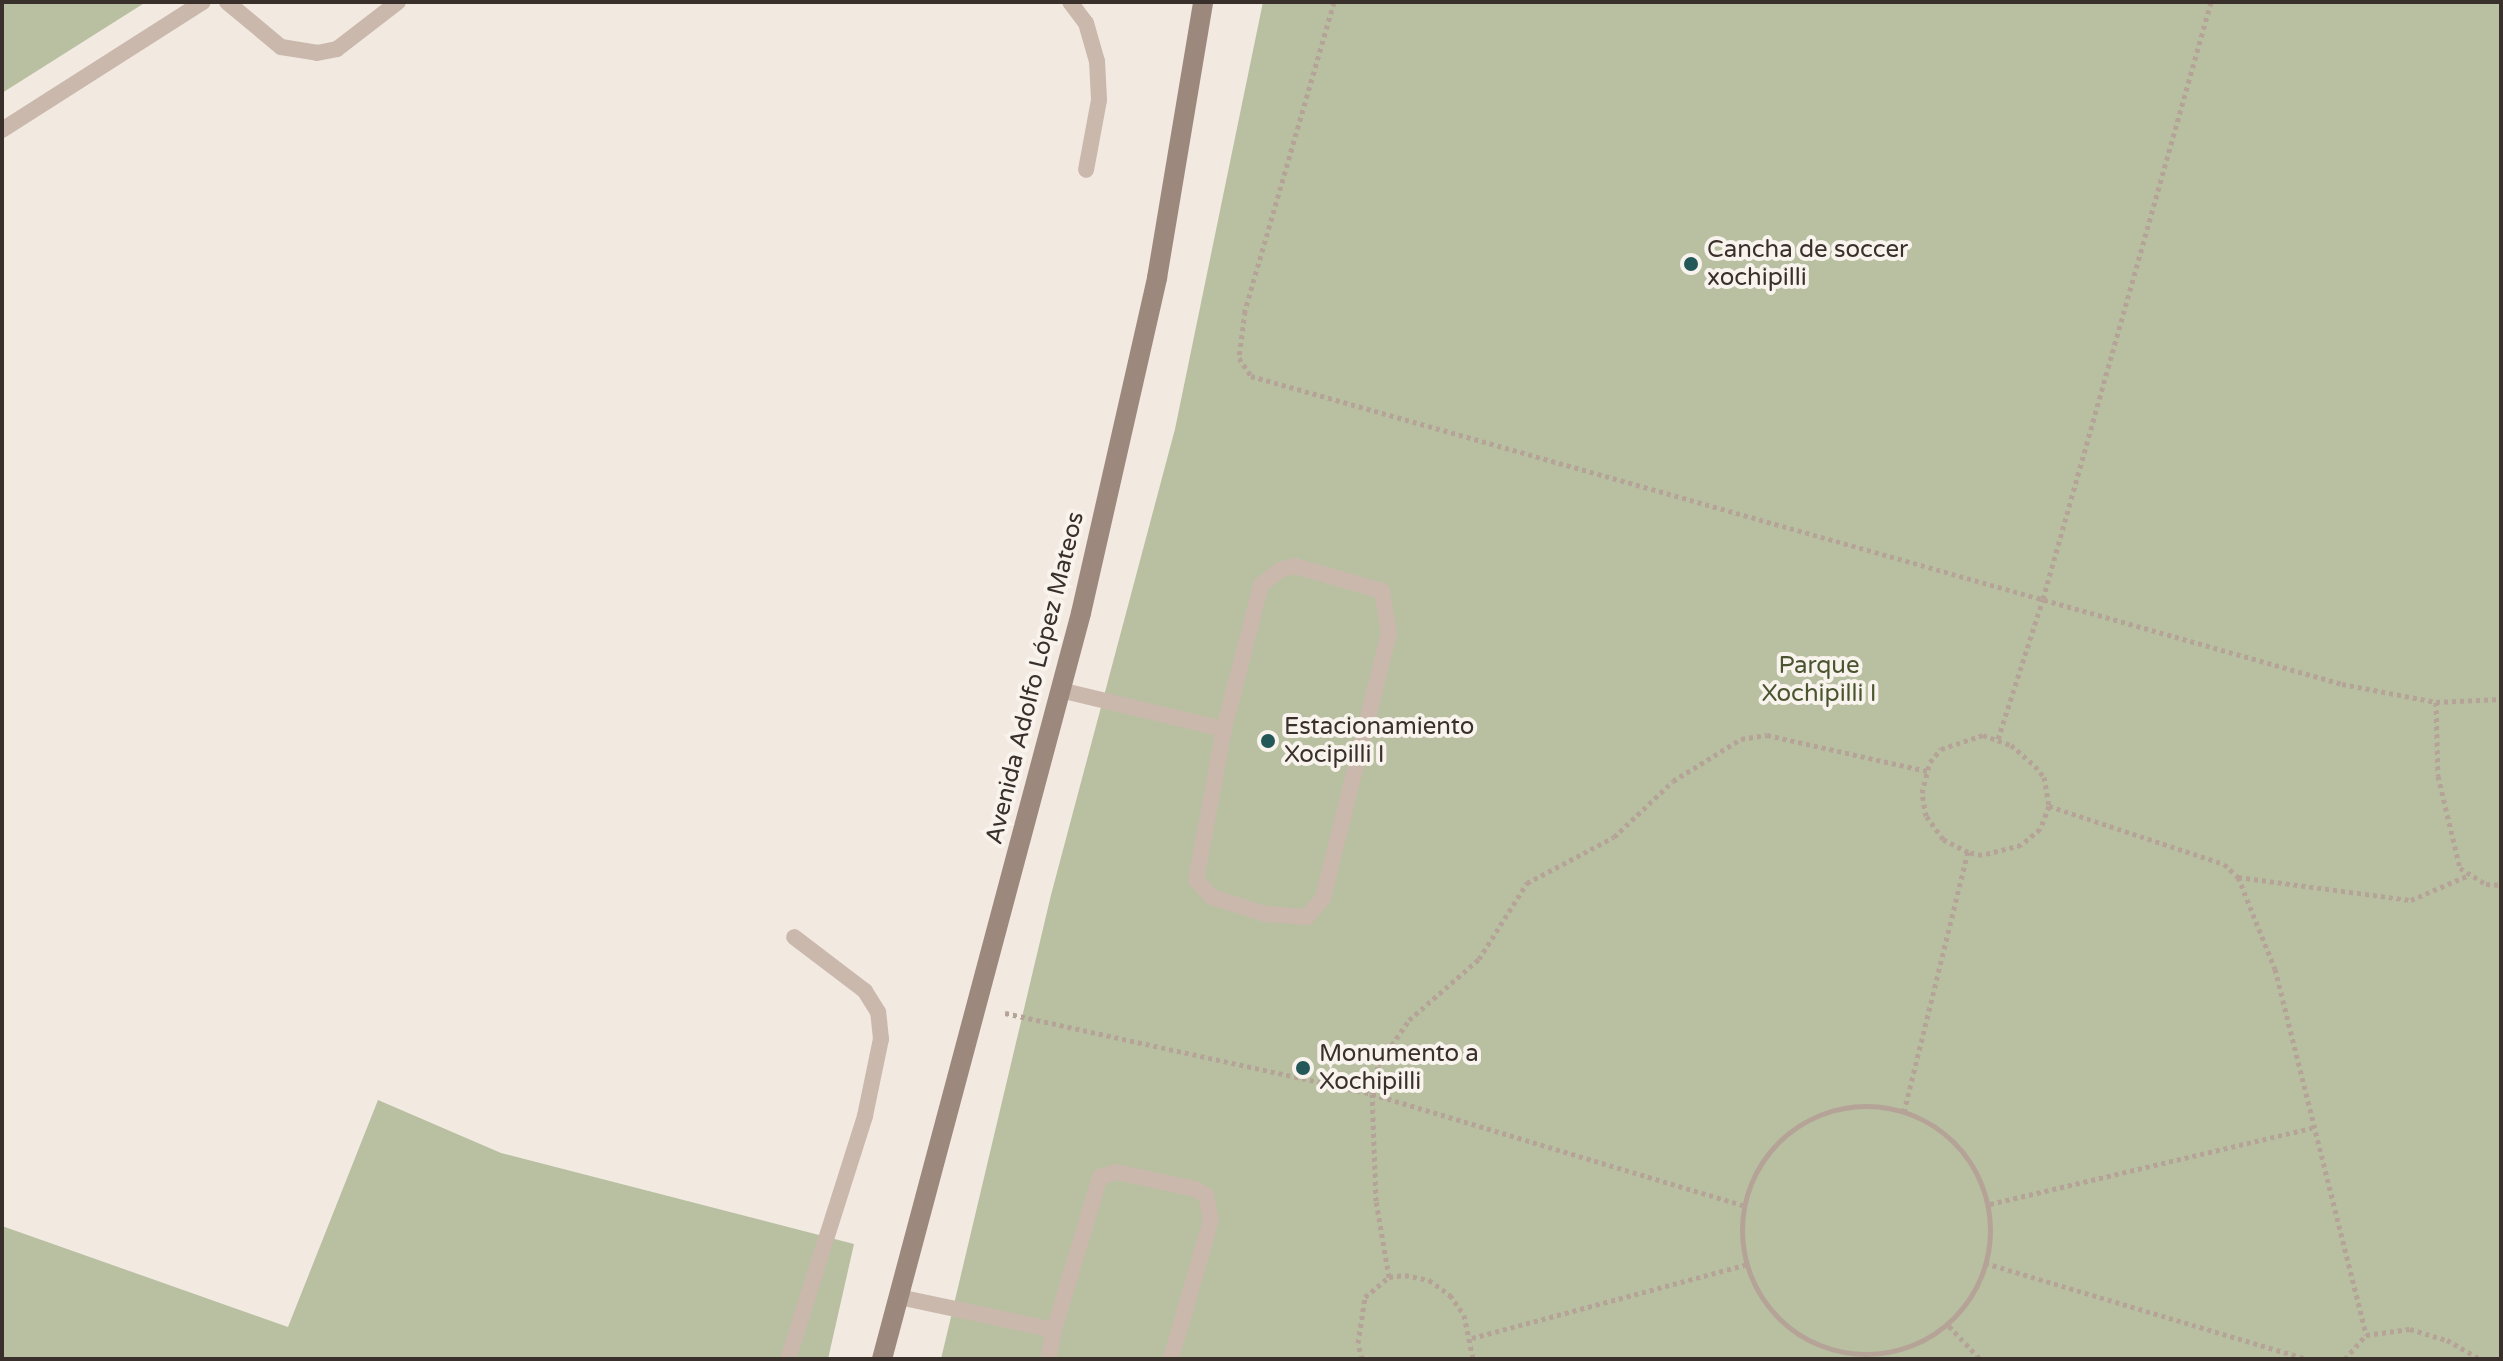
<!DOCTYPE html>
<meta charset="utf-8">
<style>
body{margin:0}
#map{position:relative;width:2503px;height:1361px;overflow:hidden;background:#f2e9e1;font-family:"Varela Round",sans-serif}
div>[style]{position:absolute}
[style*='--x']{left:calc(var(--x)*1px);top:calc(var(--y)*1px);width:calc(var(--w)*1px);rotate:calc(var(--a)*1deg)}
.green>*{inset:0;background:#b8c0a1}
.path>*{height:5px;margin-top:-2.5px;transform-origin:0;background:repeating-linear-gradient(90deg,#b5a397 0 4px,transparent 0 8px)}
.path>.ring{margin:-2.5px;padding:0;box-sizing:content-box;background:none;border:5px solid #b5a397;border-radius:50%}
.lane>*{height:16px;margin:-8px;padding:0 8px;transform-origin:8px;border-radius:8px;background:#cab8ad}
.secondary>*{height:20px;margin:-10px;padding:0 10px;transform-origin:10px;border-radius:10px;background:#9d887e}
.dots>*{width:22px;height:22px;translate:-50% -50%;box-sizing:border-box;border:4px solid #f9f3ed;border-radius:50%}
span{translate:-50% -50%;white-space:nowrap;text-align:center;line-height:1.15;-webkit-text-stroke:8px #f9f3ed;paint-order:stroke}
.poi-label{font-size:24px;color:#392f2b}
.left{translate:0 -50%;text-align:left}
.park-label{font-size:24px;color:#4a5530}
.street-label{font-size:24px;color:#392f2b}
.frame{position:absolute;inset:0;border:4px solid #392f2b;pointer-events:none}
</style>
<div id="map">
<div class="green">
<i style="clip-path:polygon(2px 2px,146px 2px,2px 93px)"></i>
<i style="clip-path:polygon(1263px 2px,2501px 2px,2501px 1359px,941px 1359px,1051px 895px,1175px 429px)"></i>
<i style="clip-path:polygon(378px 1100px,501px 1153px,854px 1244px,828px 1359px,2px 1359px,2px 1226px,288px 1327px)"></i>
</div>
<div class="path">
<i style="--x:1334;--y:2;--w:322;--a:106.1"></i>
<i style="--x:1245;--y:311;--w:47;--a:97.3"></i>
<i style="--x:1239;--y:358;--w:22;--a:56"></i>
<i style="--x:1251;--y:376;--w:1134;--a:15.76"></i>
<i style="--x:2342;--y:684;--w:96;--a:10.8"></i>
<i style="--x:2436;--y:702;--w:65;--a:-2.6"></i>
<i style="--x:2436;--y:702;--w:74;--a:88.5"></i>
<i style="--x:2438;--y:776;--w:95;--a:76.6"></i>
<i style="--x:2460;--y:868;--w:31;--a:32"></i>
<i style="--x:2486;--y:884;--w:15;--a:4"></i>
<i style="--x:1998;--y:739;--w:147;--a:-72.2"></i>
<i style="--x:2043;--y:599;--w:620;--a:-74.28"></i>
<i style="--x:2049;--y:806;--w:184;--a:18.3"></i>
<i style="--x:2224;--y:864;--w:19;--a:43"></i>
<i style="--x:2238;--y:877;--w:99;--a:68.1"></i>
<i style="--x:2275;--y:969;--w:377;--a:76"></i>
<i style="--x:2238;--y:877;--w:175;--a:7.6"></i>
<i style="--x:2411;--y:900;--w:63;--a:-23.3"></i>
<i style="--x:1005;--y:1013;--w:376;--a:12.4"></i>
<i style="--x:1372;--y:1094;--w:387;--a:16.7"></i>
<i class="ring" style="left:1742px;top:1106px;width:243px;height:243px"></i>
<i style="--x:1904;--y:1112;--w:268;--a:-76.2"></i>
<i style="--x:1968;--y:852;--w:28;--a:-153"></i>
<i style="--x:1943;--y:839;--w:29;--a:-126"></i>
<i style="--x:1926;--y:816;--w:23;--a:-100"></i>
<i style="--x:1922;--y:793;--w:32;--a:-76"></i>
<i style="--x:1930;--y:762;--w:17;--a:-50"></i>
<i style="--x:1941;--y:749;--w:44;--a:-18.4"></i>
<i style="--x:1983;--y:735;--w:30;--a:20"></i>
<i style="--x:2011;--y:745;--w:32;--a:41"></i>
<i style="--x:2035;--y:766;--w:14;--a:51"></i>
<i style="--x:2044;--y:777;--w:29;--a:80"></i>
<i style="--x:2049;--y:806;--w:25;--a:111"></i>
<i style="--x:2040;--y:829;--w:25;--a:140"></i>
<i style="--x:2021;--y:845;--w:40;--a:165.6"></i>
<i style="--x:1982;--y:855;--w:14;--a:-168"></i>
<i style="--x:1990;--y:1204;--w:331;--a:-13.3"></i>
<i style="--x:1985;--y:1263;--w:337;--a:16.6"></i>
<i style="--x:1389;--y:1277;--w:77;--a:-99.7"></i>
<i style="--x:1376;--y:1201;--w:107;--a:-92.1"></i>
<i style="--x:1372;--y:1094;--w:30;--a:-78"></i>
<i style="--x:1378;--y:1065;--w:55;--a:-55.4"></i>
<i style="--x:1409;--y:1020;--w:93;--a:-41.1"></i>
<i style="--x:1479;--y:959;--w:90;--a:-57.7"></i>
<i style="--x:1527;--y:883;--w:98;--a:-27.9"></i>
<i style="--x:1614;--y:837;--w:81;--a:-43.5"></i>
<i style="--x:1673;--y:781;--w:80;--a:-31.7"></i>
<i style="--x:1741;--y:739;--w:26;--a:-9"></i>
<i style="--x:1767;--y:735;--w:164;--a:12.7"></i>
<i style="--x:1949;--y:1326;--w:45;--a:46.8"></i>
<i style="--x:1472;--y:1338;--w:287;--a:-15"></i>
<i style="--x:1362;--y:1359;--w:16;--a:-104"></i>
<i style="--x:1358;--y:1343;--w:47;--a:-81.3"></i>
<i style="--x:1365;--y:1297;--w:31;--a:-40"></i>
<i style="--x:1389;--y:1277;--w:16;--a:-7"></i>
<i style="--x:1405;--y:1275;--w:25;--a:12"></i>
<i style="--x:1429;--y:1280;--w:26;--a:36"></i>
<i style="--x:1450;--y:1295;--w:24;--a:55"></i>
<i style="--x:1464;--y:1315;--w:45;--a:78.4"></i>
<i style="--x:2345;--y:1359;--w:32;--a:-49"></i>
<i style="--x:2366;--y:1335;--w:44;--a:-7.8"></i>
<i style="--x:2410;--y:1329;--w:39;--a:17"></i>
<i style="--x:2447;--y:1340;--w:38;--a:30"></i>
</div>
<div class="lane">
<i style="--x:227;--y:2;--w:70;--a:39.8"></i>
<i style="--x:281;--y:47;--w:36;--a:9"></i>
<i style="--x:317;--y:53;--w:20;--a:-11"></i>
<i style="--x:337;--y:49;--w:77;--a:-37.6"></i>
<i style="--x:1070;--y:2;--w:26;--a:53"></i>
<i style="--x:1086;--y:23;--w:40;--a:74"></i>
<i style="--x:1097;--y:61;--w:39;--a:87"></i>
<i style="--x:1099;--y:100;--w:71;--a:100.5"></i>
<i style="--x:2;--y:130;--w:238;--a:-32.5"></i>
<i style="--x:1060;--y:690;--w:169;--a:13.4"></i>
<i style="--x:1224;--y:729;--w:149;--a:-75.6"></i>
<i style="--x:1261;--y:585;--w:24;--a:-38"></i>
<i style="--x:1280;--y:570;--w:16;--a:-15"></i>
<i style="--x:1295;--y:566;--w:91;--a:16"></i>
<i style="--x:1382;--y:591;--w:43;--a:80.5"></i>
<i style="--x:1389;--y:633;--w:273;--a:104"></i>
<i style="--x:1323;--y:898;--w:25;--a:130"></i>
<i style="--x:1307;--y:917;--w:42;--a:-175.9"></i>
<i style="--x:1265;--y:914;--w:56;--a:-162.2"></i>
<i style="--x:1212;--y:897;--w:23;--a:-133"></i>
<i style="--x:1196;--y:880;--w:154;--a:-79.5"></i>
<i style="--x:899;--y:1297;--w:158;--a:12"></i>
<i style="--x:1054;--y:1330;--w:160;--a:-73.3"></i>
<i style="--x:1100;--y:1177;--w:17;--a:-17"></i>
<i style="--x:1116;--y:1172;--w:81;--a:12.1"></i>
<i style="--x:1195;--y:1189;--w:13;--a:29"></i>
<i style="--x:1206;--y:1195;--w:25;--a:79"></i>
<i style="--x:1211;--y:1220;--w:145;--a:106.1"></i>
<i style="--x:788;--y:1359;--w:255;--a:-72.4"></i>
<i style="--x:865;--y:1116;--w:79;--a:-78.3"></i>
<i style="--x:881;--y:1039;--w:27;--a:-96"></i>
<i style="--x:878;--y:1012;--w:25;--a:-122"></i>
<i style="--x:865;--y:991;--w:89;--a:-142.7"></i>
<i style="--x:1048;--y:1359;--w:30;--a:-78"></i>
</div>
<div class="secondary">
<i style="--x:882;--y:1359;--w:772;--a:-75.06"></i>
<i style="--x:1081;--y:613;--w:344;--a:-77.2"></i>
<i style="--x:1157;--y:278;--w:280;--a:-80.5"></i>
</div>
<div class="dots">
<i style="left:1691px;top:264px;background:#235758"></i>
<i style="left:1268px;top:741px;background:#235758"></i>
<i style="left:1303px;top:1068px;background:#235758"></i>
</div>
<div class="poi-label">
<span class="left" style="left:1707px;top:264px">Cancha de soccer<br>xochipilli</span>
<span class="left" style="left:1284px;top:741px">Estacionamiento<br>Xocipilli I</span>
<span class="left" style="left:1319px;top:1068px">Monumento a<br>Xochipilli</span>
</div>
<div class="park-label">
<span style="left:1819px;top:680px">Parque<br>Xochipilli I</span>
</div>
<div class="street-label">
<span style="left:1035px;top:678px;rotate:-76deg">Avenida Adolfo López Mateos</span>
</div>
<div class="frame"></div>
</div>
